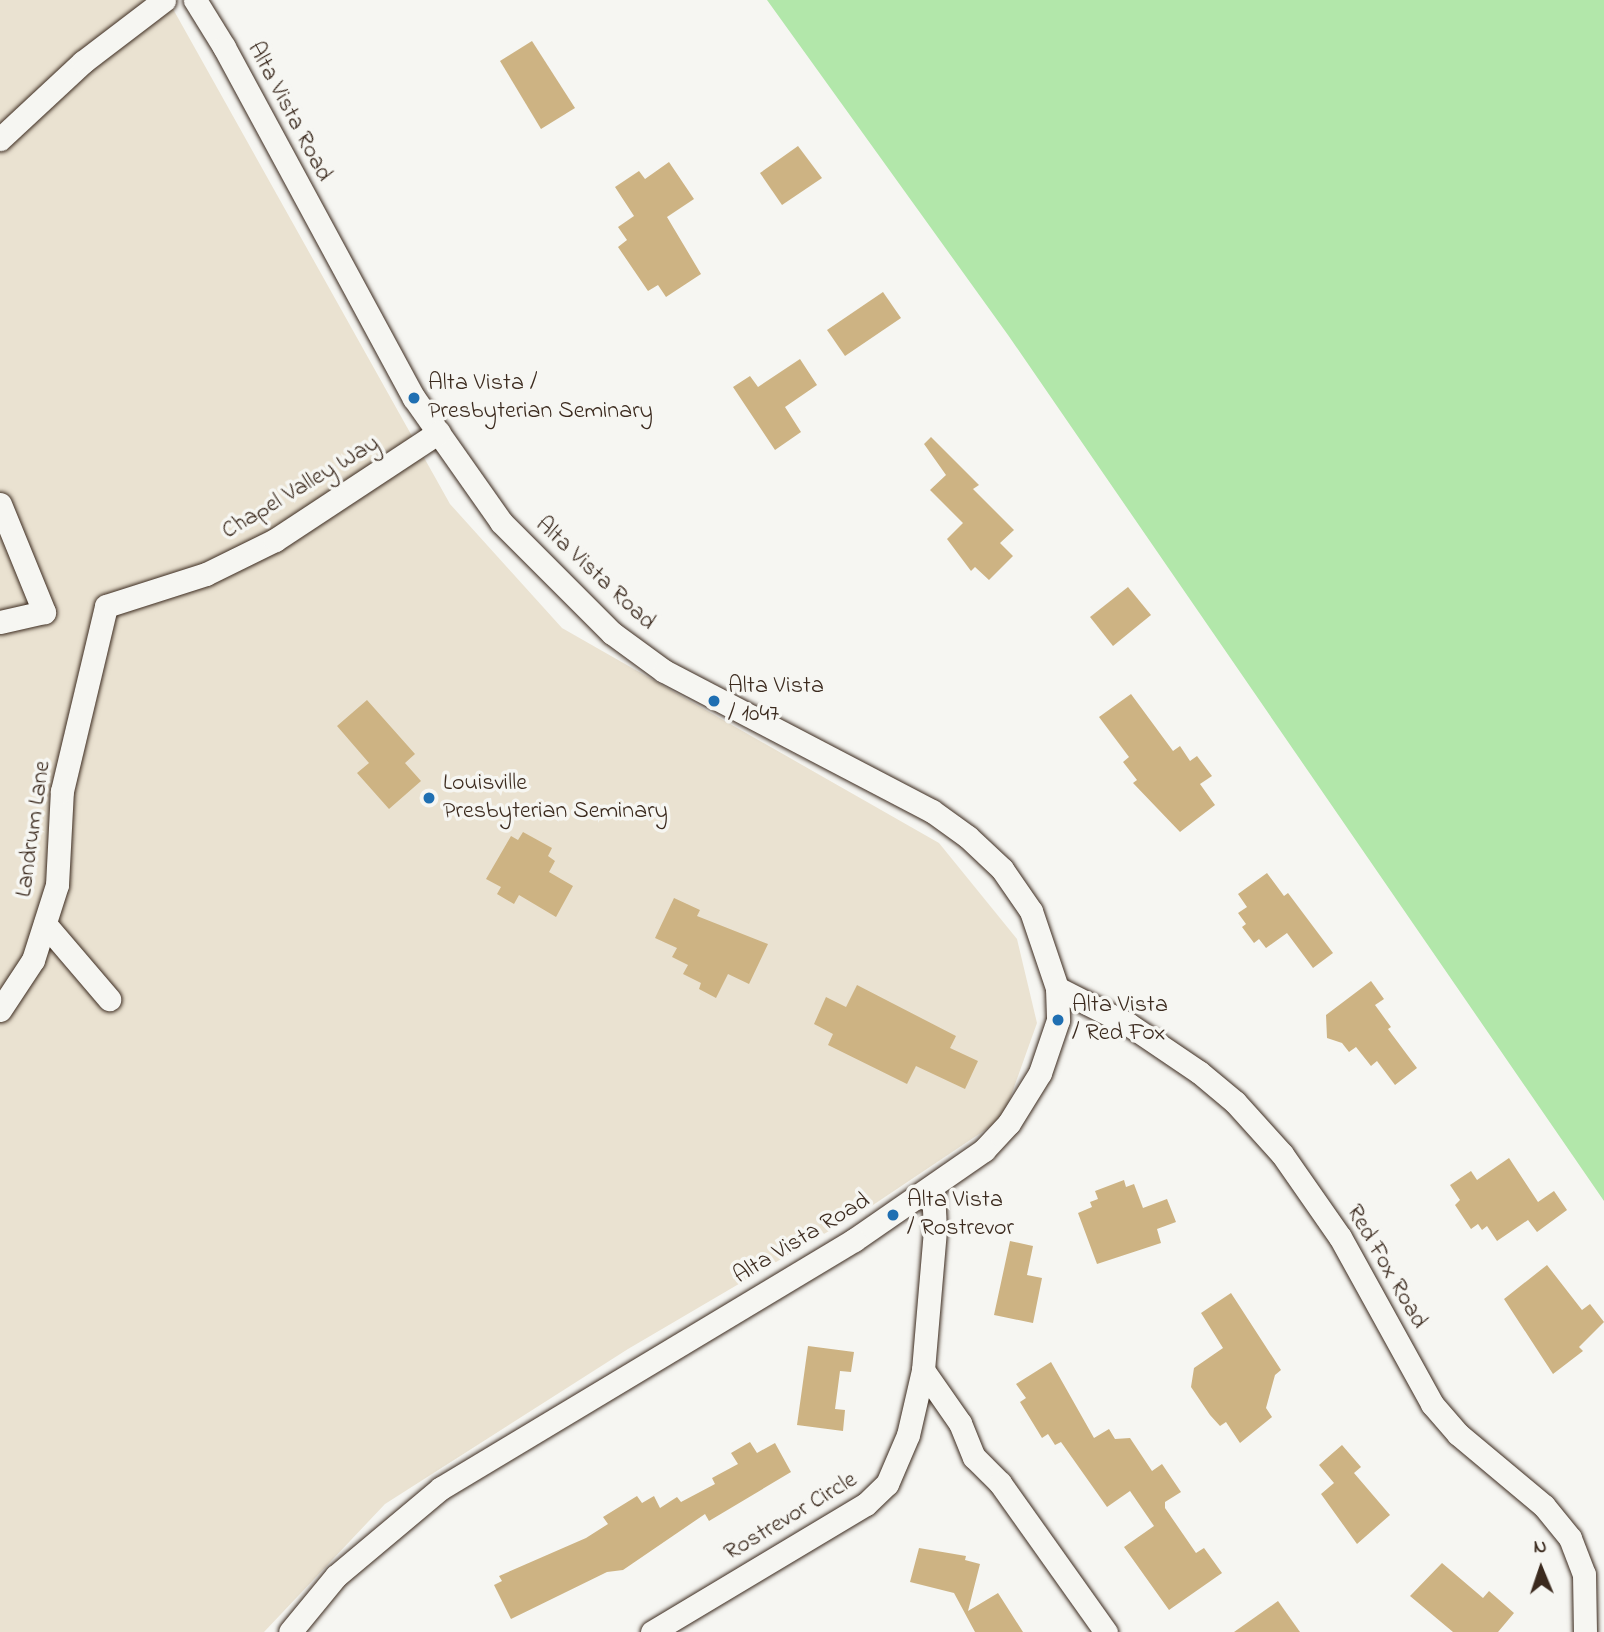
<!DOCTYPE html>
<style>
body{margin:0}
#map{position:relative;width:1604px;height:1632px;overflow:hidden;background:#f6f6f2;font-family:"Indie Flower",sans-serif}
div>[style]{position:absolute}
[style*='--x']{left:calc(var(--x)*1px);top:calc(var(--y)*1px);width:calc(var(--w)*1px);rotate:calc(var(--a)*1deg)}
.built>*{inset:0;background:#eae2d1}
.green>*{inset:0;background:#b2e7aa}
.building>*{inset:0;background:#cdb383}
.roads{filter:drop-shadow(0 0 2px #3b2a1e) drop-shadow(0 0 2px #3b2a1e)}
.minor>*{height:23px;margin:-11.5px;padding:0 11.5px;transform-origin:11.5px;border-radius:11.5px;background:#f6f6f2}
.dots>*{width:19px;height:19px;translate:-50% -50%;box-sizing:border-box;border:4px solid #f6f6f2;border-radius:50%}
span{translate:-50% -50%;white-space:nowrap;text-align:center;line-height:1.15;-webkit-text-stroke:7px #f6f6f2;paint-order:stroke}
.street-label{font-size:24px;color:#3b2a1e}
.poi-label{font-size:24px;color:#3b2a1e}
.left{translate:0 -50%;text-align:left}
.north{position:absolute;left:1506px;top:1534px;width:70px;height:70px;-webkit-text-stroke:5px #f6f6f2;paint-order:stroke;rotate:358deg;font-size:19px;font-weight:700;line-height:28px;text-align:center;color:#3b2a1e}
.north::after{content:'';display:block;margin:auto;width:24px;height:32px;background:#3b2a1e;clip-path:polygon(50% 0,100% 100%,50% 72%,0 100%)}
</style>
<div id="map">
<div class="built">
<i style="clip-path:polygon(0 0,168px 0,450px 504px,562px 628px,939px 843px,1017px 939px,1037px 1023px,1003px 1118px,870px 1207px,628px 1349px,385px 1504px,264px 1632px,0 1632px)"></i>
</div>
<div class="green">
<i style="clip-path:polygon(767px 0,1604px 0,1604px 1201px,1008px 335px)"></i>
</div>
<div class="building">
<i style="clip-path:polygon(532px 41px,575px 108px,541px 129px,500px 61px)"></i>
<i style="clip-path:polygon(798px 146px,822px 178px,782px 205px,760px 173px)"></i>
<i style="clip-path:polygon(669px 162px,694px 199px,667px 217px,701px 274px,666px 297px,658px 285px,648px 291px,618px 247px,627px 240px,618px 227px,634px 216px,615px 187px,639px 171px,645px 179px)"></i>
<i style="clip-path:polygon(883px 292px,901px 318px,845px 356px,827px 330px)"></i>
<i style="clip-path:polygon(800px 359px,817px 385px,785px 407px,801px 432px,775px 450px,733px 387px,750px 376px,758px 387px)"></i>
<i style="clip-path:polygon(931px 437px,979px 485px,973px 489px,1014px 530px,1000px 543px,1013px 556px,989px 580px,975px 567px,971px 571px,947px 539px,963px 523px,930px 490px,946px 475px,924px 444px)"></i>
<i style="clip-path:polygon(1128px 587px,1151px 615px,1113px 646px,1090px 617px)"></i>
<i style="clip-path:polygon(1131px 694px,1173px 751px,1180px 746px,1190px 761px,1197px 756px,1212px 776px,1200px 784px,1215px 805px,1180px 832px,1133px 783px,1137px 780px,1123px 762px,1129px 757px,1099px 717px)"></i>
<i style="clip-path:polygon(367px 700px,415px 754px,405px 763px,421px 781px,389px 809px,357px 773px,369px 763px,337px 726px)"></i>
<i style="clip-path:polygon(523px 832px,552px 848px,548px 856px,555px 861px,549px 872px,573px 886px,556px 917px,519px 895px,514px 904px,497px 894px,501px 887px,486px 879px,511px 836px,518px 840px)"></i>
<i style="clip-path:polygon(1267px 873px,1284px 896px,1288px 893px,1333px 953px,1313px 968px,1287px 933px,1266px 948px,1259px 939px,1254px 943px,1242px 927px,1246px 924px,1238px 913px,1247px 907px,1238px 894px)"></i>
<i style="clip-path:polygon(674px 898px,700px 910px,697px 916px,768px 944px,749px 984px,728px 974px,716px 998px,699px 989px,701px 983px,683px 974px,688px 965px,672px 957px,677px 948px,655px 938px)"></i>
<i style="clip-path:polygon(1371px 981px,1384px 999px,1375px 1005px,1391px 1027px,1388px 1029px,1417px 1068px,1395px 1085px,1377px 1061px,1371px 1066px,1356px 1047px,1349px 1052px,1342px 1043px,1327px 1038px,1326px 1015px)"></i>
<i style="clip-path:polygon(857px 985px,956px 1036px,950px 1048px,978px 1061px,965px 1089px,916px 1066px,907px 1084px,828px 1045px,833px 1034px,814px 1024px,826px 997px,846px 1007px)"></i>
<i style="clip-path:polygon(1509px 1158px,1538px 1202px,1554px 1191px,1567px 1210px,1537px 1232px,1528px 1220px,1497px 1241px,1487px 1226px,1482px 1230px,1478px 1224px,1471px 1229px,1455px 1205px,1460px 1200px,1450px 1185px,1471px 1171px,1477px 1180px)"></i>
<i style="clip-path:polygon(1124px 1180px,1126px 1187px,1134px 1184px,1143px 1208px,1167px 1199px,1176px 1222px,1157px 1229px,1161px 1243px,1097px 1264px,1078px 1213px,1092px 1207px,1090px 1202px,1098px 1199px,1095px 1191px)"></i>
<i style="clip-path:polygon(1010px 1241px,1033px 1246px,1027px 1275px,1042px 1278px,1033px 1323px,994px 1315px)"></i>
<i style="clip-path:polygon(1547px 1265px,1582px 1310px,1590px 1304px,1604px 1322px,1579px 1347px,1583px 1351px,1553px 1374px,1504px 1299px)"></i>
<i style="clip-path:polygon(1231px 1293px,1281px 1370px,1275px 1375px,1266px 1408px,1272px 1417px,1240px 1443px,1226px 1422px,1220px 1426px,1210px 1415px,1191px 1387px,1194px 1368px,1223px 1348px,1201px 1313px)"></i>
<i style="clip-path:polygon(808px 1346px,854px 1352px,851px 1372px,840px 1371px,835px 1409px,845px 1410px,843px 1431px,797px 1425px)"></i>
<i style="clip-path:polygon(1051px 1362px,1094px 1438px,1109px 1429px,1115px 1439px,1130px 1438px,1152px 1471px,1162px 1464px,1181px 1492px,1165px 1502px,1165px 1508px,1196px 1553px,1204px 1548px,1222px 1573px,1169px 1610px,1124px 1547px,1154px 1526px,1130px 1491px,1107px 1507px,1061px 1442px,1055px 1445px,1048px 1434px,1042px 1438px,1020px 1402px,1026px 1398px,1016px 1384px)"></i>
<i style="clip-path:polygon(750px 1442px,757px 1453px,775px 1443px,791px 1472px,709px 1521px,705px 1514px,623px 1570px,607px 1572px,511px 1619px,494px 1585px,502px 1581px,499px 1576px,586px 1538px,608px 1524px,603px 1517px,637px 1496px,642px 1503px,654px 1496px,660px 1508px,677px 1497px,681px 1502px,715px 1484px,712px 1478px,738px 1464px,731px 1453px)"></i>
<i style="clip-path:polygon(1342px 1445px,1361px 1467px,1354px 1473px,1390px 1515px,1357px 1544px,1321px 1494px,1334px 1483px,1319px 1465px)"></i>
<i style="clip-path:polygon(919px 1548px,966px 1556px,965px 1560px,980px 1564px,968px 1611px,998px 1593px,1023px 1632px,975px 1632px,954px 1593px,910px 1582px)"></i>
<i style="clip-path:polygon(1442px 1563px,1483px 1598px,1489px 1591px,1514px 1613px,1498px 1632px,1453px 1632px,1410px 1596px)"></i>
<i style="clip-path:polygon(1278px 1601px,1300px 1632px,1234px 1632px)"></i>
</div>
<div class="roads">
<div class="minor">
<i style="--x:195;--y:0;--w:55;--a:58.3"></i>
<i style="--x:224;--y:47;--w:399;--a:61.6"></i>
<i style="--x:414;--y:398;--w:151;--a:54.9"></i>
<i style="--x:501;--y:522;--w:157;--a:45"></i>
<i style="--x:612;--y:633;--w:64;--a:36.2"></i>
<i style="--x:664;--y:671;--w:302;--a:27.6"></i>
<i style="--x:932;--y:811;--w:44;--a:35.8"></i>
<i style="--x:968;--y:837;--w:47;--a:43.3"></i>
<i style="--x:1002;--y:869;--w:51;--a:55.4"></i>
<i style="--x:1031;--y:911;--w:81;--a:71.3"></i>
<i style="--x:1057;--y:988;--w:32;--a:88"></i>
<i style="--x:1058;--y:1020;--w:56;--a:108.8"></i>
<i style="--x:1040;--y:1073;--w:59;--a:121.8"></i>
<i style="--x:1009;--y:1123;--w:37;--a:133"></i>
<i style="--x:984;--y:1150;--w:158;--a:145.3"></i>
<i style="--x:854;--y:1240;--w:482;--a:149"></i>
<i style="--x:441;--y:1488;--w:137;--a:140"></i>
<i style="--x:336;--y:1576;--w:72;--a:129.4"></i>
<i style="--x:0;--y:139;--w:113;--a:-42.9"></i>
<i style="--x:83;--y:62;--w:102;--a:-37.4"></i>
<i style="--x:0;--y:504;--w:117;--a:67.8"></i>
<i style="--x:44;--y:612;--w:45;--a:167.2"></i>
<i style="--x:45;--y:924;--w:99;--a:49.5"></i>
<i style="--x:1057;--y:988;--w:80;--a:26.9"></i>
<i style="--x:1128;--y:1024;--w:86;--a:34.1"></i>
<i style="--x:1199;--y:1072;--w:47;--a:39.8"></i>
<i style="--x:1235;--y:1102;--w:70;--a:47.9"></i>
<i style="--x:1282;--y:1154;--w:101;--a:55.1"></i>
<i style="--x:1340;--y:1237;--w:191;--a:61.1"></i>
<i style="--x:1432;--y:1404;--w:40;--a:49"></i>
<i style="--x:1458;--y:1434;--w:112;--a:39.9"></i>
<i style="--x:1544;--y:1506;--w:41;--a:50.9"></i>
<i style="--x:1570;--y:1538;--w:39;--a:69"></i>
<i style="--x:1584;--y:1574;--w:58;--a:89"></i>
<i style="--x:0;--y:1010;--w:60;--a:-56.6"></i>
<i style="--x:33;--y:960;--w:79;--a:-72.3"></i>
<i style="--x:57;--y:885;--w:94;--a:-87"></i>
<i style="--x:62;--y:791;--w:190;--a:-76.6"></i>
<i style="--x:106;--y:606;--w:105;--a:-17.7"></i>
<i style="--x:206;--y:574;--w:77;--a:-26.2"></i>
<i style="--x:275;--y:540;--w:196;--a:-33.4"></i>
<i style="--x:923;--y:1370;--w:65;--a:55.1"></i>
<i style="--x:960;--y:1423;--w:37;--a:68"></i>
<i style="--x:974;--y:1457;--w:37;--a:45"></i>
<i style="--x:1000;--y:1483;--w:183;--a:54.6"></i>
<i style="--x:652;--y:1632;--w:249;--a:-30.9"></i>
<i style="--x:866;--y:1504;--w:29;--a:-44"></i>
<i style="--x:887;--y:1484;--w:53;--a:-66.8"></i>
<i style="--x:908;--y:1435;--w:67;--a:-77"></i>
<i style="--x:923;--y:1370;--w:142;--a:-85.1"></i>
<i style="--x:935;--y:1229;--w:39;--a:-93"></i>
</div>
</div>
<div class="dots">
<i style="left:414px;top:398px;background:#1f6fb2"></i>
<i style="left:714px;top:701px;background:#1f6fb2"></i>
<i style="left:429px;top:798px;background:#1f6fb2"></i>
<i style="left:1058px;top:1020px;background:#1f6fb2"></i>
<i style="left:893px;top:1215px;background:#1f6fb2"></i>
</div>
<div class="street-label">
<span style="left:289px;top:112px;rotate:62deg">Alta Vista Road</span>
<span style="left:301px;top:488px;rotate:-31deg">Chapel Valley Way</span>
<span style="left:595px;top:574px;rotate:43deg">Alta Vista Road</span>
<span style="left:34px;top:829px;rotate:-82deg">Landrum Lane</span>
<span style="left:802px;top:1239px;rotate:-31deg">Alta Vista Road</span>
<span style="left:1386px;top:1267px;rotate:60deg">Red Fox Road</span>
<span style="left:791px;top:1517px;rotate:-31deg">Rostrevor Circle</span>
</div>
<div class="poi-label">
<span class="left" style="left:428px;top:398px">Alta Vista /<br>Presbyterian Seminary</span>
<span class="left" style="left:728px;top:701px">Alta Vista<br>/ 1047</span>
<span class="left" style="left:443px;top:798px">Louisville<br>Presbyterian Seminary</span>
<span class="left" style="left:1072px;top:1020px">Alta Vista<br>/ Red Fox</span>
<span class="left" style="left:907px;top:1215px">Alta Vista<br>/ Rostrevor</span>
</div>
<div class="north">N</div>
</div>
